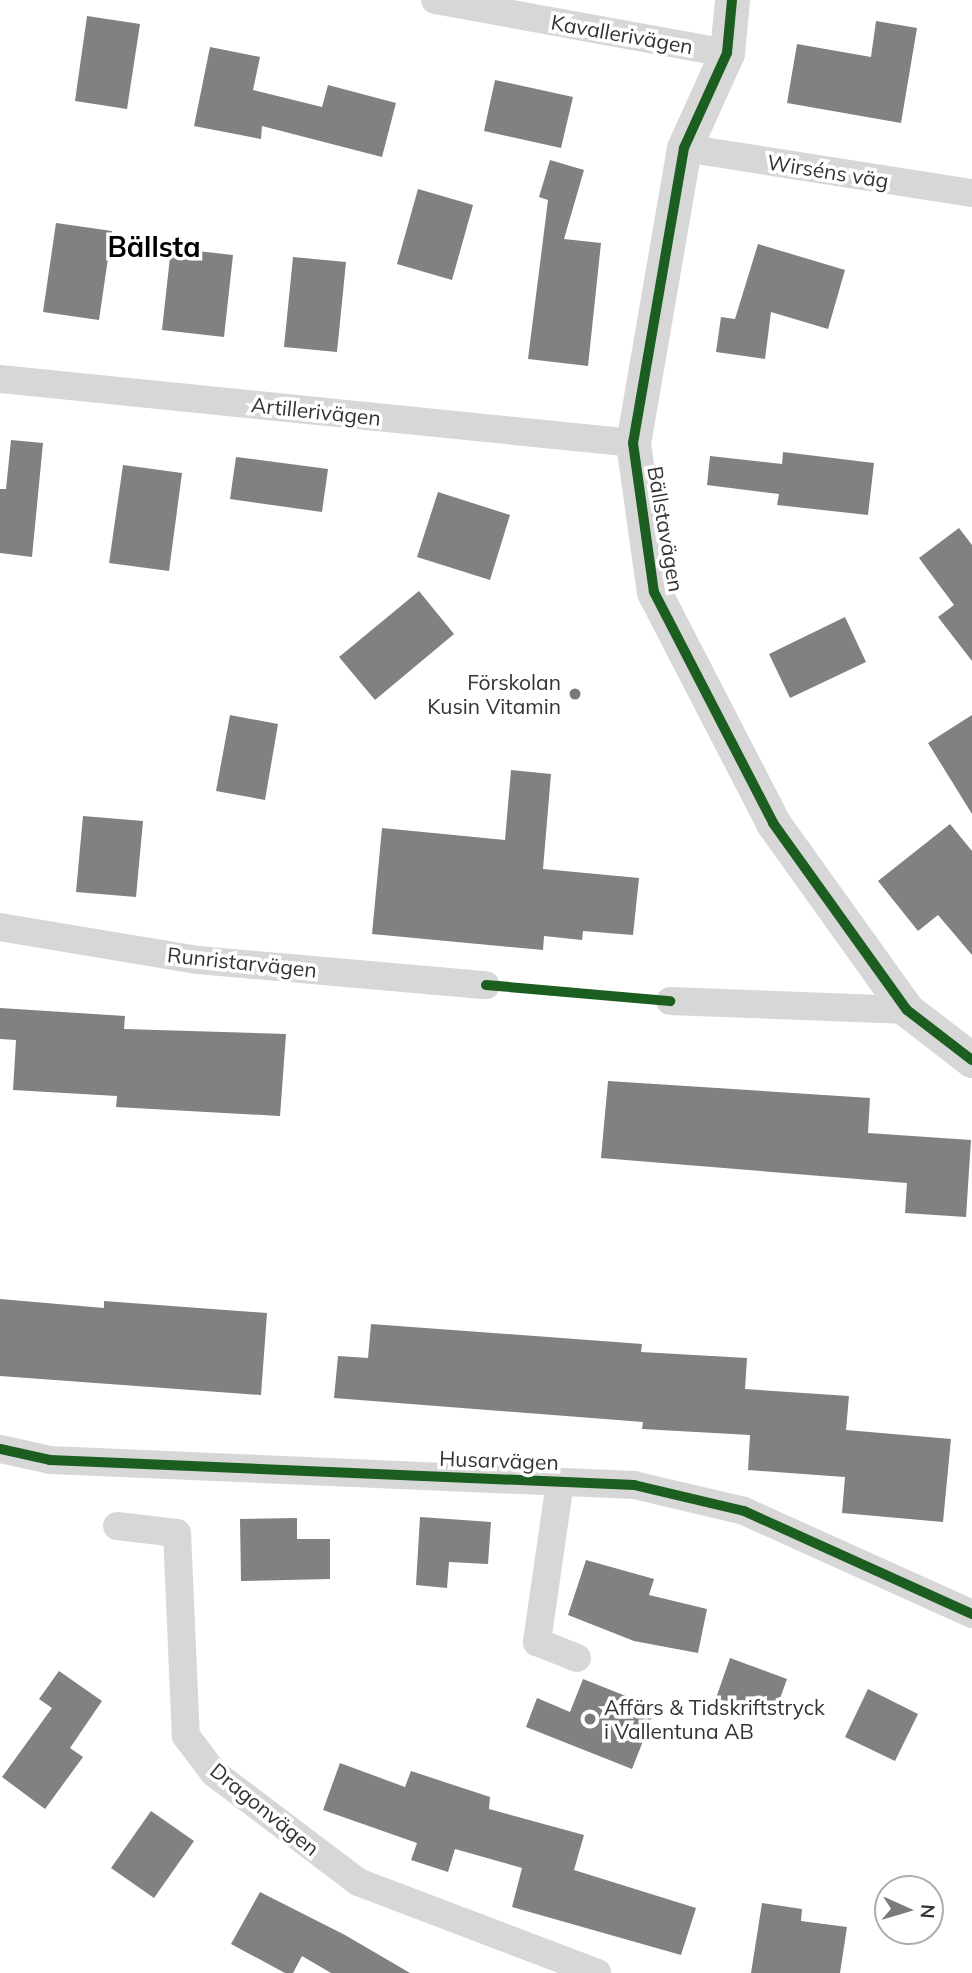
<!DOCTYPE html>
<meta charset="utf-8">
<style>
body{margin:0}
#map{position:relative;width:972px;height:1973px;overflow:hidden;background:#fff;font-family:Mulish,sans-serif}
div>[style]{position:absolute}
[style*='--x']{left:calc(var(--x)*1px);top:calc(var(--y)*1px);width:calc(var(--w)*1px);rotate:calc(var(--a)*1deg)}
.building>*{inset:0;background:#818181}
.minor>*{height:28px;margin:-14px;padding:0 14px;transform-origin:14px;border-radius:14px;background:#d7d7d7}
.tertiary>*{height:35px;margin:-17.5px;padding:0 17.5px;transform-origin:17.5px;border-radius:17.5px;background:#d7d7d7}
.cycleway>*{height:10px;margin:-5px;padding:0 5px;transform-origin:5px;border-radius:5px;background:#1b5e20}
.dots>*{width:19px;height:19px;translate:-50% -50%;box-sizing:border-box;border:4px solid #fff;border-radius:50%}
span{translate:-50% -50%;white-space:nowrap;text-align:center;line-height:1.15;-webkit-text-stroke:7px #fff;paint-order:stroke}
.street-label{font-size:21px;color:#333}
.poi-label{font-size:21px;color:#333}
.right{translate:-100% -50%;text-align:right}
.left{translate:0 -50%;text-align:left}
.district-label{font-size:28px;color:#000;font-weight:700}
.north{position:absolute;left:874px;top:1875px;width:70px;height:70px;box-sizing:border-box;background:#fff;border:2px solid #adadad;border-radius:50%;rotate:94deg;font-size:19px;font-weight:700;line-height:28px;text-align:center;color:#333}
.north::after{content:'';display:block;margin:auto;width:24px;height:32px;background:#7a7a7a;clip-path:polygon(50% 0,100% 100%,50% 72%,0 100%)}
</style>
<div id="map">
<div class="building">
<i style="clip-path:polygon(87px 16px,140px 24px,127px 109px,75px 101px)"></i>
<i style="clip-path:polygon(876px 21px,917px 28px,901px 123px,787px 103px,797px 44px,871px 57px)"></i>
<i style="clip-path:polygon(210px 47px,260px 57px,253px 90px,322px 107px,328px 85px,396px 103px,382px 157px,262px 126px,261px 139px,194px 126px)"></i>
<i style="clip-path:polygon(495px 80px,573px 97px,561px 148px,484px 131px)"></i>
<i style="clip-path:polygon(550px 160px,584px 170px,564px 239px,601px 243px,588px 366px,528px 359px,548px 200px,539px 197px)"></i>
<i style="clip-path:polygon(418px 189px,473px 205px,452px 280px,397px 264px)"></i>
<i style="clip-path:polygon(56px 223px,112px 231px,99px 320px,43px 312px)"></i>
<i style="clip-path:polygon(758px 244px,845px 270px,828px 329px,771px 312px,765px 359px,716px 352px,721px 317px,735px 319px)"></i>
<i style="clip-path:polygon(171px 248px,233px 255px,224px 337px,162px 330px)"></i>
<i style="clip-path:polygon(293px 257px,346px 262px,337px 352px,284px 347px)"></i>
<i style="clip-path:polygon(11px 440px,43px 443px,32px 557px,0 553px,0 489px,6px 489px)"></i>
<i style="clip-path:polygon(783px 452px,874px 463px,868px 515px,777px 505px,779px 494px,707px 485px,710px 456px,782px 464px)"></i>
<i style="clip-path:polygon(236px 457px,328px 469px,322px 512px,230px 499px)"></i>
<i style="clip-path:polygon(123px 465px,182px 473px,169px 571px,109px 563px)"></i>
<i style="clip-path:polygon(438px 492px,510px 515px,490px 580px,417px 557px)"></i>
<i style="clip-path:polygon(959px 528px,972px 545px,972px 661px,938px 617px,954px 605px,919px 558px)"></i>
<i style="clip-path:polygon(419px 591px,454px 634px,375px 700px,339px 657px)"></i>
<i style="clip-path:polygon(845px 617px,866px 662px,790px 698px,769px 654px)"></i>
<i style="clip-path:polygon(230px 715px,278px 724px,265px 800px,216px 791px)"></i>
<i style="clip-path:polygon(972px 715px,972px 814px,928px 743px)"></i>
<i style="clip-path:polygon(511px 770px,551px 774px,543px 869px,639px 878px,633px 935px,583px 931px,582px 940px,544px 936px,543px 950px,372px 934px,382px 828px,505px 840px)"></i>
<i style="clip-path:polygon(83px 816px,143px 821px,136px 897px,76px 892px)"></i>
<i style="clip-path:polygon(950px 824px,972px 851px,972px 955px,938px 915px,918px 931px,878px 881px)"></i>
<i style="clip-path:polygon(0 1008px,125px 1016px,124px 1029px,286px 1034px,280px 1116px,116px 1107px,117px 1096px,13px 1090px,16px 1040px,0 1039px)"></i>
<i style="clip-path:polygon(608px 1081px,870px 1098px,868px 1133px,971px 1140px,966px 1217px,905px 1213px,907px 1183px,601px 1158px)"></i>
<i style="clip-path:polygon(0 1299px,104px 1308px,104px 1301px,267px 1313px,261px 1395px,0 1376px)"></i>
<i style="clip-path:polygon(371px 1324px,642px 1344px,641px 1352px,747px 1358px,745px 1389px,849px 1396px,846px 1430px,951px 1439px,943px 1522px,842px 1513px,845px 1477px,748px 1470px,750px 1435px,642px 1429px,643px 1422px,334px 1398px,338px 1356px,368px 1358px)"></i>
<i style="clip-path:polygon(420px 1517px,491px 1522px,488px 1564px,449px 1562px,447px 1588px,416px 1585px)"></i>
<i style="clip-path:polygon(297px 1518px,297px 1539px,330px 1539px,330px 1579px,241px 1581px,240px 1519px)"></i>
<i style="clip-path:polygon(586px 1560px,654px 1579px,649px 1595px,707px 1609px,698px 1653px,634px 1641px,568px 1615px)"></i>
<i style="clip-path:polygon(730px 1658px,787px 1679px,773px 1718px,716px 1698px)"></i>
<i style="clip-path:polygon(59px 1671px,102px 1701px,70px 1748px,83px 1757px,45px 1809px,2px 1777px,52px 1708px,39px 1699px)"></i>
<i style="clip-path:polygon(583px 1679px,656px 1708px,632px 1769px,526px 1727px,537px 1698px,570px 1712px)"></i>
<i style="clip-path:polygon(868px 1689px,918px 1714px,895px 1761px,845px 1737px)"></i>
<i style="clip-path:polygon(340px 1763px,405px 1787px,411px 1771px,490px 1797px,489px 1809px,584px 1835px,574px 1870px,696px 1908px,681px 1955px,512px 1907px,522px 1868px,455px 1849px,448px 1872px,411px 1860px,417px 1843px,323px 1810px)"></i>
<i style="clip-path:polygon(151px 1811px,194px 1841px,154px 1898px,111px 1868px)"></i>
<i style="clip-path:polygon(260px 1892px,345px 1935px,410px 1973px,331px 1973px,302px 1956px,293px 1973px,285px 1973px,231px 1944px)"></i>
<i style="clip-path:polygon(762px 1903px,802px 1909px,801px 1921px,847px 1927px,840px 1973px,751px 1973px)"></i>
</div>
<div class="minor">
<i style="--x:435;--y:0;--w:297;--a:10.3"></i>
<i style="--x:684;--y:148;--w:291;--a:8.9"></i>
<i style="--x:0;--y:379;--w:636;--a:5.77"></i>
<i style="--x:0;--y:927;--w:201;--a:9.5"></i>
<i style="--x:198;--y:960;--w:289;--a:5"></i>
<i style="--x:670;--y:1001;--w:237;--a:2.2"></i>
<i style="--x:0;--y:1449;--w:51;--a:12.4"></i>
<i style="--x:50;--y:1460;--w:585;--a:2.45"></i>
<i style="--x:634;--y:1485;--w:113;--a:13.3"></i>
<i style="--x:744;--y:1511;--w:250;--a:24.3"></i>
<i style="--x:560;--y:1482;--w:162;--a:98.2"></i>
<i style="--x:537;--y:1642;--w:43;--a:21.8"></i>
<i style="--x:117;--y:1526;--w:60;--a:6.7"></i>
<i style="--x:177;--y:1533;--w:203;--a:87.5"></i>
<i style="--x:186;--y:1736;--w:46;--a:52.9"></i>
<i style="--x:214;--y:1773;--w:181;--a:37.1"></i>
<i style="--x:358;--y:1882;--w:256;--a:20.8"></i>
</div>
<div class="tertiary">
<i style="--x:732;--y:0;--w:53;--a:95.4"></i>
<i style="--x:727;--y:53;--w:104;--a:114.4"></i>
<i style="--x:684;--y:148;--w:299;--a:99.8"></i>
<i style="--x:633;--y:443;--w:150;--a:82"></i>
<i style="--x:654;--y:592;--w:260;--a:62.7"></i>
<i style="--x:773;--y:823;--w:230;--a:54.4"></i>
<i style="--x:907;--y:1010;--w:82;--a:37.6"></i>
</div>
<div class="cycleway">
<i style="--x:732;--y:0;--w:53;--a:95.4"></i>
<i style="--x:727;--y:53;--w:104;--a:114.4"></i>
<i style="--x:684;--y:148;--w:299;--a:99.8"></i>
<i style="--x:633;--y:443;--w:150;--a:82"></i>
<i style="--x:654;--y:592;--w:260;--a:62.7"></i>
<i style="--x:773;--y:823;--w:230;--a:54.4"></i>
<i style="--x:907;--y:1010;--w:82;--a:37.6"></i>
<i style="--x:486;--y:985;--w:185;--a:5"></i>
<i style="--x:0;--y:1449;--w:51;--a:12.4"></i>
<i style="--x:50;--y:1460;--w:585;--a:2.45"></i>
<i style="--x:634;--y:1485;--w:113;--a:13.3"></i>
<i style="--x:744;--y:1511;--w:250;--a:24.3"></i>
</div>
<div class="dots">
<i style="left:575px;top:694px;background:#7a7a7a"></i>
<i style="left:590px;top:1719px;background:#7a7a7a"></i>
</div>
<div class="street-label">
<span style="left:622px;top:34px;rotate:10deg">Kavallerivägen</span>
<span style="left:828px;top:171px;rotate:9deg">Wirséns väg</span>
<span style="left:316px;top:411px;rotate:6deg">Artillerivägen</span>
<span style="left:666px;top:529px;rotate:80deg">Bällstavägen</span>
<span style="left:242px;top:962px;rotate:6deg">Runristarvägen</span>
<span style="left:499px;top:1460px;rotate:2deg">Husarvägen</span>
<span style="left:265px;top:1809px;rotate:39deg">Dragonvägen</span>
</div>
<div class="poi-label">
<span class="right" style="left:561px;top:694px">Förskolan<br>Kusin Vitamin</span>
<span class="left" style="left:604px;top:1719px">Affärs &amp; Tidskriftstryck<br>i Vallentuna AB</span>
</div>
<div class="district-label">
<span style="left:154px;top:247px">Bällsta</span>
</div>
<div class="north">N</div>
</div>
